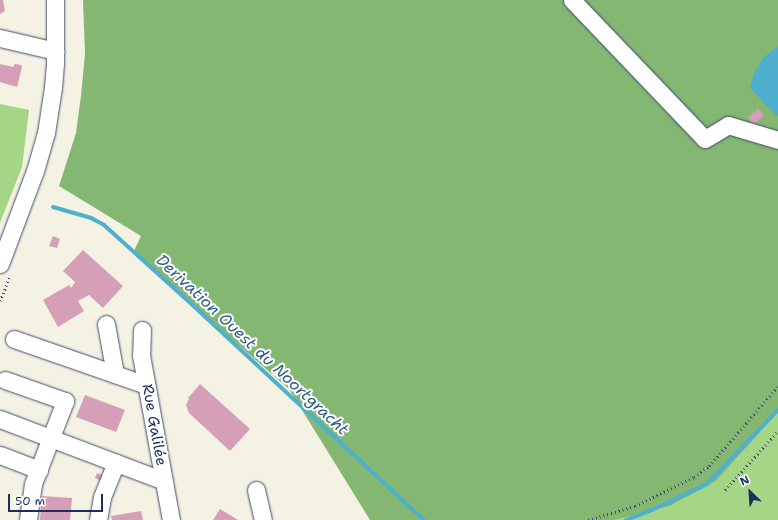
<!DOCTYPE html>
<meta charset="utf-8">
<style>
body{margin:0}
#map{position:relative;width:778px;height:520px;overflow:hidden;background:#f4f2e2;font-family:"Shantell Sans",sans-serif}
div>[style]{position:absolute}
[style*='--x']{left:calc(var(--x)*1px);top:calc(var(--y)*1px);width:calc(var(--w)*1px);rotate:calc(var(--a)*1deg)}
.green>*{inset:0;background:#a4d685}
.forest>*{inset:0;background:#83b772}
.water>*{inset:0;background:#4fafce}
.stream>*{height:4px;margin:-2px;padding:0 2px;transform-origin:2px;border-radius:2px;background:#4fafce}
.building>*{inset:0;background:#d69fb8}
.path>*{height:2.5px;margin-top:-1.25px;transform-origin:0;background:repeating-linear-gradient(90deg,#3c4c72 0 1px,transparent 0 4px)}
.roads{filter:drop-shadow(0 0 1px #3c4c72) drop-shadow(0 0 1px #3c4c72)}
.minor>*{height:17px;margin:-8.5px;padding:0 8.5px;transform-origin:8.5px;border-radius:8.5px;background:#fff}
span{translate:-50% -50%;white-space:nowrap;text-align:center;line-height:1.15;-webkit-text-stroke:4px #fff;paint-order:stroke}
.street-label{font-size:15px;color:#1b2f5e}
.water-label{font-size:16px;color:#2d5c85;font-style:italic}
.north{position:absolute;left:730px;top:472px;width:40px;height:40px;-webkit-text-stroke:3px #fff;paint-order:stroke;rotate:335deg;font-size:11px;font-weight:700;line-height:16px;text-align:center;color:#1b2f5e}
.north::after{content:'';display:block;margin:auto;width:14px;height:18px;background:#1b2f5e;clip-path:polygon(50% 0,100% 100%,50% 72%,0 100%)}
.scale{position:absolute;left:8px;top:494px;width:95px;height:18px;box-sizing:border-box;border:2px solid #1b2f5e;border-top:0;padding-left:5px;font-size:12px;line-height:14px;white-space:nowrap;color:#1b2f5e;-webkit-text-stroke:3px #fff;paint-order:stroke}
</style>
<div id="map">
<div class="green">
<i style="clip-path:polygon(0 104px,29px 110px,22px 167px,0 223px)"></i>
<i style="clip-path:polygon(778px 412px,778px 520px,615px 520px,670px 506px,715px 481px)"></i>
</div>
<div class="forest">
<i style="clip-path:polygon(83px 0,778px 0,778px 412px,716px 481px,670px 506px,615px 520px,370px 520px,289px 389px,133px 253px,141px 236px,59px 186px,76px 133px,81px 96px,85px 54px)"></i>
</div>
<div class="water">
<i style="clip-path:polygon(778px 46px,778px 117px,750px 88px,754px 73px,764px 57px)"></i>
</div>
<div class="stream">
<i style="--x:53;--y:207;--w:40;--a:16"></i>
<i style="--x:91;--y:218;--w:15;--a:28"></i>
<i style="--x:104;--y:225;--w:110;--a:42.1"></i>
<i style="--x:186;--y:299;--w:325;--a:42.9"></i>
<i style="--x:626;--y:520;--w:28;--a:-21"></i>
<i style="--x:652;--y:510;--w:61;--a:-25.3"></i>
<i style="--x:707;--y:484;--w:103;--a:-46.2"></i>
</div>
<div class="building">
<i style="clip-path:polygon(0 0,3px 0,5px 11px,0 14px)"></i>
<i style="clip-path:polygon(0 64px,13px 67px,15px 64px,21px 65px,22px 67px,17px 87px,0 82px)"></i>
<i style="clip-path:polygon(758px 109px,764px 116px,753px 125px,748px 117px)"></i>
<i style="clip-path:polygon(53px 236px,60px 239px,57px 248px,49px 246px)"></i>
<i style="clip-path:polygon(83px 250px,123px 286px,103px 308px,89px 295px,78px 301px,84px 311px,58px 327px,43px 300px,69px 285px,71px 288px,75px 282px,63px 271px)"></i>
<i style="clip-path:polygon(200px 384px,250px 429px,230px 451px,189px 413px,186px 405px,189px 399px,188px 398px)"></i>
<i style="clip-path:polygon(85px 395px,125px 410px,116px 432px,76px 417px)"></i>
<i style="clip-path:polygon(97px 473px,106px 477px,104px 482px,95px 478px)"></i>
<i style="clip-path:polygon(42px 496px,72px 498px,70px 520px,40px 520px)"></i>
<i style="clip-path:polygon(220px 509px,238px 520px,213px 520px)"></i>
<i style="clip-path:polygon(141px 511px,143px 520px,112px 520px,111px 516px)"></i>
</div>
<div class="path">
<i style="--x:0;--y:301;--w:28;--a:-69"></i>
<i style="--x:725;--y:490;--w:79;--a:-48.1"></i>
<i style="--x:588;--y:520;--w:49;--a:-16.6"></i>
<i style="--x:635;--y:506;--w:66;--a:-26.2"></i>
<i style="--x:694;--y:477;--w:19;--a:-36"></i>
<i style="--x:709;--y:466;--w:106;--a:-49.2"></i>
</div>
<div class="roads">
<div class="minor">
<i style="--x:572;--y:0;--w:192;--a:46.3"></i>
<i style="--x:705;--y:139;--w:27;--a:-31"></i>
<i style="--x:728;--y:125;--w:52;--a:16.7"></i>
<i style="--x:0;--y:38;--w:57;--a:13.1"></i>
<i style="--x:0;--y:264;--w:99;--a:-69.4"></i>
<i style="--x:35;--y:171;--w:40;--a:-74"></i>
<i style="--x:46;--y:133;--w:47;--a:-81.3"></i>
<i style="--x:53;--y:87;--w:25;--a:-85"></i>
<i style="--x:55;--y:62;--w:62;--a:-90"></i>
<i style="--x:106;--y:324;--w:51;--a:79.8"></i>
<i style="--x:142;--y:330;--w:25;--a:92"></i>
<i style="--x:141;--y:355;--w:168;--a:79.7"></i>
<i style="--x:14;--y:339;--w:140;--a:19.2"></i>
<i style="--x:5;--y:380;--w:64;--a:19.3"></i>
<i style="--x:65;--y:401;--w:89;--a:111.1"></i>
<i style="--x:33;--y:484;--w:36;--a:98"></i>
<i style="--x:0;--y:419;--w:175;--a:20.7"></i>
<i style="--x:0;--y:455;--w:42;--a:21"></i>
<i style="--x:256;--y:490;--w:31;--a:77"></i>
<i style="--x:98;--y:520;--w:23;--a:-80"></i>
<i style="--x:102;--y:497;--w:37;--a:-68"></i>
</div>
</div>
<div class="street-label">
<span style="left:154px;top:425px;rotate:80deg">Rue Galilée</span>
</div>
<div class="water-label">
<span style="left:252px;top:345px;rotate:43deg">Derivation Ouest du Noortgracht</span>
</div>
<div class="north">N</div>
<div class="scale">50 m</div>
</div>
